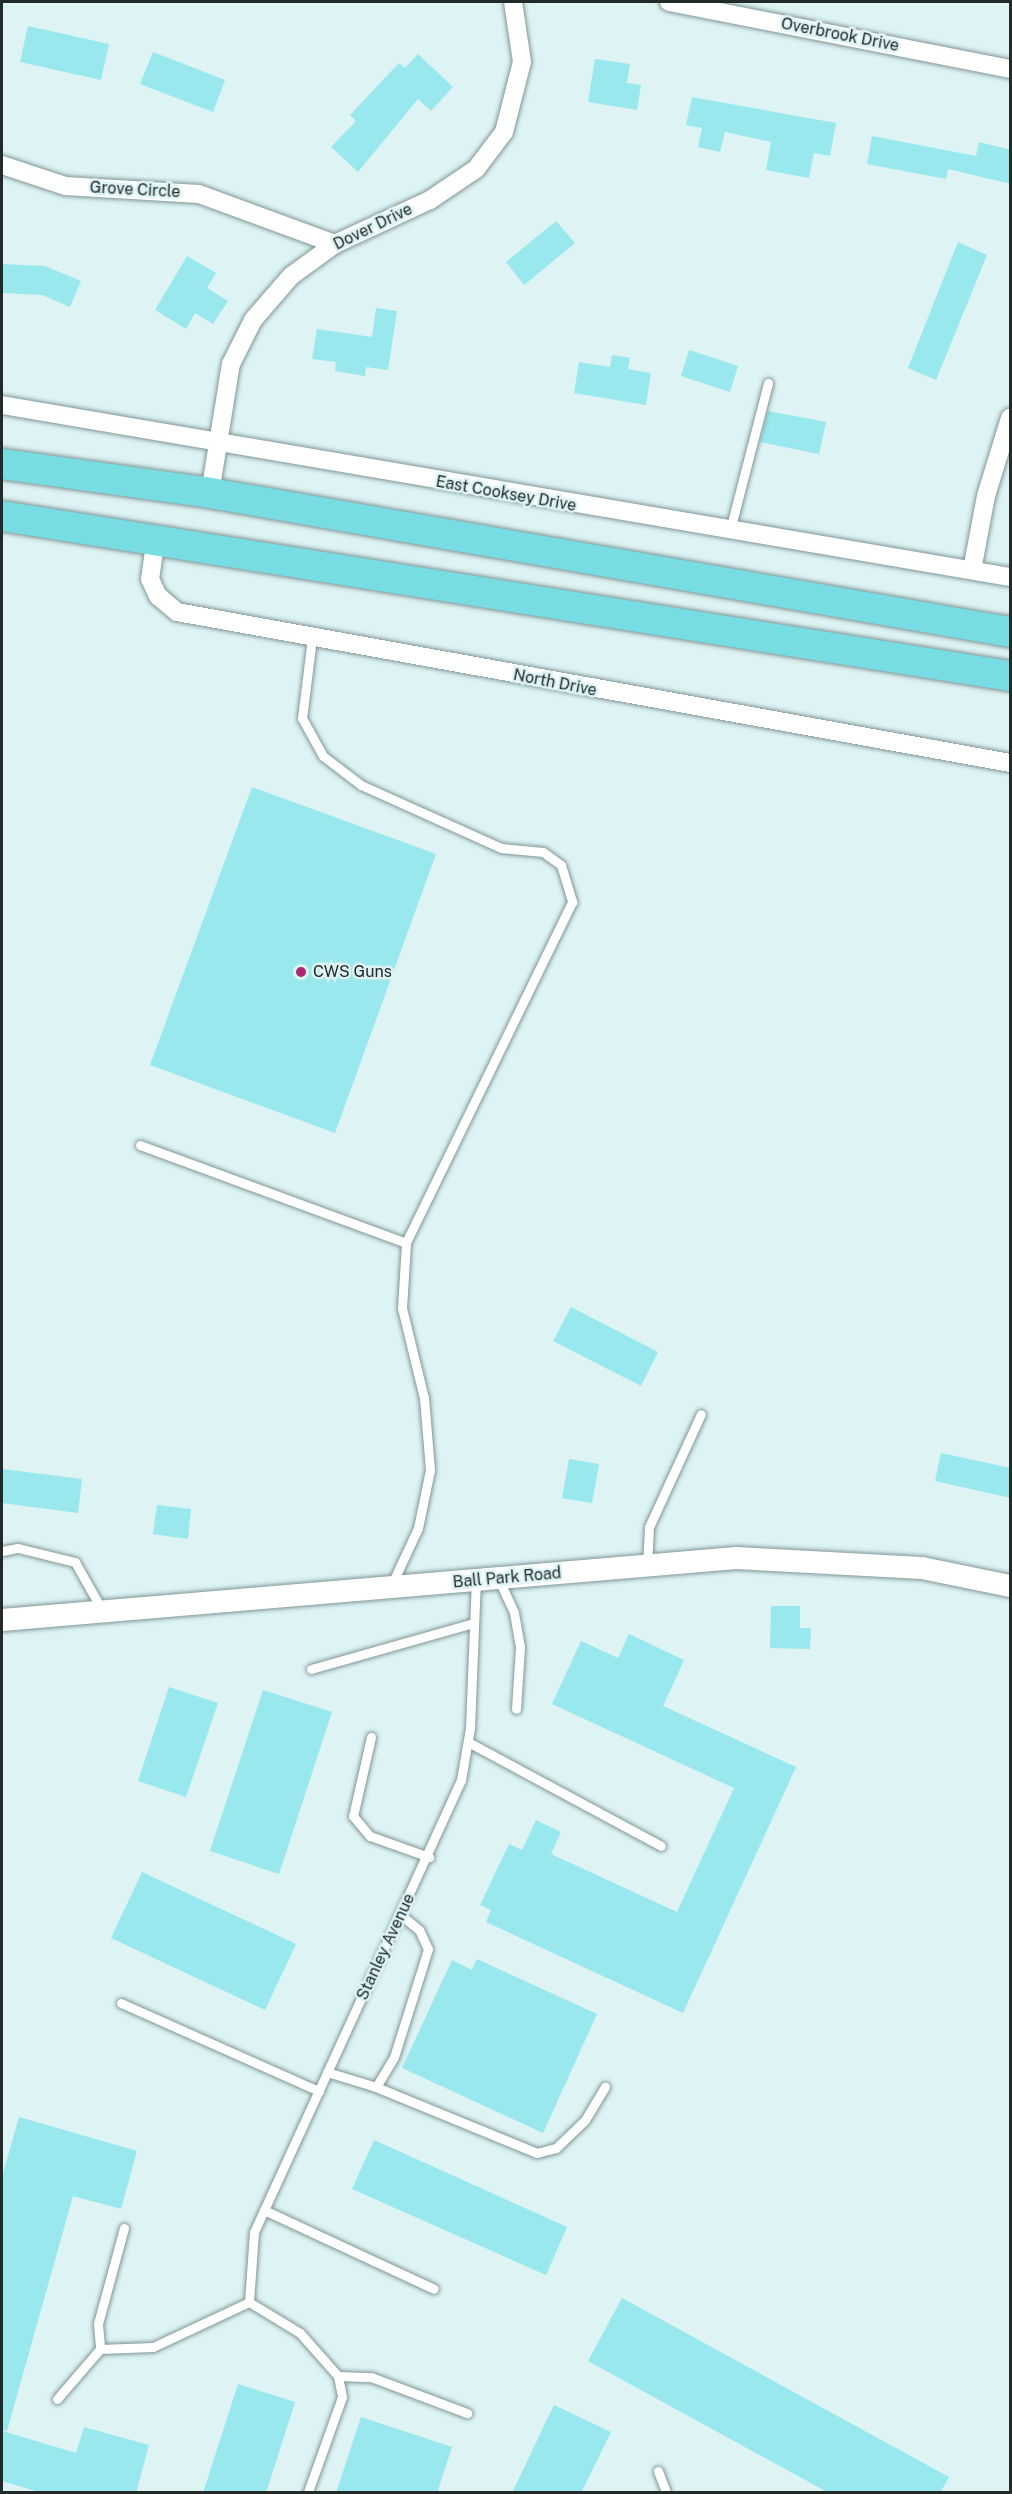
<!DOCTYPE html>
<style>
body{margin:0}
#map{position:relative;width:1012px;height:2494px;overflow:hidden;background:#ddf3f4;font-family:"Public Sans",sans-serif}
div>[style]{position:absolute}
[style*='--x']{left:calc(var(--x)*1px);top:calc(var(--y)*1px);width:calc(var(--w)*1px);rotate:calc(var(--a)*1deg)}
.building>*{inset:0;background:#98e8ed}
.roads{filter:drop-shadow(0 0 2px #829697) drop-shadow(0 0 2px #829697)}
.service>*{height:9px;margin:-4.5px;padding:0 4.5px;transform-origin:4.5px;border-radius:4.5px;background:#fff}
.minor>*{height:18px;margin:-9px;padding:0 9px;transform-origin:9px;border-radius:9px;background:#fff}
.tertiary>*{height:22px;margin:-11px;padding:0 11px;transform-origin:11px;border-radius:11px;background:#fff}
.trunk>*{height:30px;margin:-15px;padding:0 15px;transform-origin:15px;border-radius:15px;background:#78dce3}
.dots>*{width:16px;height:16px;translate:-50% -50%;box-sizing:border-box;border:3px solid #ddf3f4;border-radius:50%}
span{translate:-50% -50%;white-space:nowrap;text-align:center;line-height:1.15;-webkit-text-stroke:5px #ddf3f4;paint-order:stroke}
.street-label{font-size:16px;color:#222a2a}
.poi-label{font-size:16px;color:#222a2a}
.left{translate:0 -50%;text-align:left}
.frame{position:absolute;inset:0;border:3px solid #222a2a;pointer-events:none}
</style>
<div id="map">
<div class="building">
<i style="clip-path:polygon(28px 26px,109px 44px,101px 80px,20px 62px)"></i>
<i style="clip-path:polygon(153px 52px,225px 80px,213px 112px,140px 84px)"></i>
<i style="clip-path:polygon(418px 54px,453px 87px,431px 111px,418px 99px,358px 172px,331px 147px,356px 121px,350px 115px,399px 63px,405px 68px)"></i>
<i style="clip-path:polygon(595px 59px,630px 64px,627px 83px,641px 85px,637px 110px,588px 102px)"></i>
<i style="clip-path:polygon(692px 97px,836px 123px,830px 156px,814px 153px,809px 178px,766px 170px,771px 142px,725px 132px,720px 152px,698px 147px,702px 128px,686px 125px)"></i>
<i style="clip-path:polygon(872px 136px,976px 156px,979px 142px,1011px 150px,1011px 184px,948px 169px,946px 179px,867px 164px)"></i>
<i style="clip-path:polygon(556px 221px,575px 243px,524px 285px,506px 262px)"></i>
<i style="clip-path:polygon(958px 242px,987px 255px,936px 380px,908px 368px)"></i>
<i style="clip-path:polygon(187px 256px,216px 273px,207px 288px,228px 301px,213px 324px,195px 313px,186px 329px,155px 310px)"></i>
<i style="clip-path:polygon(2px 264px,45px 266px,81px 281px,70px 307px,42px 295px,2px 293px)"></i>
<i style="clip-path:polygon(376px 308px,397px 311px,388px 370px,366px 367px,365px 376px,335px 371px,336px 362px,312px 359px,317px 329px,372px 337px)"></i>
<i style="clip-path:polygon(689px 350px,738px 366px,730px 392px,681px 376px)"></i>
<i style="clip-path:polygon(612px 355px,630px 358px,628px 369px,651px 373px,646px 405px,574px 393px,579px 362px,610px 367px)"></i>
<i style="clip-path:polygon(768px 411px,826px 422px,819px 454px,760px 442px)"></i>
<i style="clip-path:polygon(252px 787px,436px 854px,335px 1133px,150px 1065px)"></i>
<i style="clip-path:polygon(571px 1307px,658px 1352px,641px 1386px,553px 1341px)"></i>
<i style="clip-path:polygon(941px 1453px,1011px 1468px,1011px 1498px,935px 1481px)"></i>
<i style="clip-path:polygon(569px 1459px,599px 1464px,592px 1503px,562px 1498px)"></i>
<i style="clip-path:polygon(2px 1469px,82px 1479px,78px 1513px,2px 1503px)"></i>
<i style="clip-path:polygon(157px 1505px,191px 1509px,188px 1539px,153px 1534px)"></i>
<i style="clip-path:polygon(771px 1606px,800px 1606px,800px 1628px,811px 1628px,810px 1649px,770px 1648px)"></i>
<i style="clip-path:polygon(629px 1634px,684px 1660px,663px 1706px,796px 1767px,683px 2013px,486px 1922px,491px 1910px,480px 1905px,509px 1844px,522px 1850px,536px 1820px,561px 1832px,551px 1854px,677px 1912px,734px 1788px,552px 1704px,581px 1641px,618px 1658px)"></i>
<i style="clip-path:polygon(169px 1687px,218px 1703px,186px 1797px,138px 1781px)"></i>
<i style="clip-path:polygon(263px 1690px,332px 1712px,279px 1874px,210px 1851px)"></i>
<i style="clip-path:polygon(142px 1872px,296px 1944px,265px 2010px,111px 1938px)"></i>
<i style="clip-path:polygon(477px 1959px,597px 2014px,543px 2133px,402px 2068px,452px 1960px,472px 1970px)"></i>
<i style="clip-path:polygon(19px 2117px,137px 2151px,121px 2209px,73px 2196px,7px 2431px,2px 2430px,2px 2177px)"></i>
<i style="clip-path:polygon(374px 2140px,567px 2227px,546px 2275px,352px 2189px)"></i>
<i style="clip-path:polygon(622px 2298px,949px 2477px,940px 2493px,829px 2493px,588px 2361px)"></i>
<i style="clip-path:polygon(238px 2384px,295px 2402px,266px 2493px,203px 2493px)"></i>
<i style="clip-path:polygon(554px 2405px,611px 2432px,581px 2493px,512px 2493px)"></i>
<i style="clip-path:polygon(361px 2417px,452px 2447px,437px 2493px,336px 2493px)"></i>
<i style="clip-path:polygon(84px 2427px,149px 2445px,136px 2493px,42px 2493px,2px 2481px,2px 2431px,76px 2453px)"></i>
</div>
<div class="roads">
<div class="service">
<i style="--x:730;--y:530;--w:152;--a:-75.5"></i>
<i style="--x:312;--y:638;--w:81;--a:97.1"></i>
<i style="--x:302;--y:718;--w:43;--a:61.1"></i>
<i style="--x:323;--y:756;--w:48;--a:37.3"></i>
<i style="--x:361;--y:785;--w:154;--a:24.2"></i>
<i style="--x:501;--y:848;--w:42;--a:5.4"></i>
<i style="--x:543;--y:852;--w:22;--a:36"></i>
<i style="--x:561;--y:865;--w:39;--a:73"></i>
<i style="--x:572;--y:902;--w:379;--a:116"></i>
<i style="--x:406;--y:1243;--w:65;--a:93.5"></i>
<i style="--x:402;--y:1308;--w:93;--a:76.3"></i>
<i style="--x:424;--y:1398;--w:72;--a:85.2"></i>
<i style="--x:430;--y:1470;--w:59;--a:101.7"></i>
<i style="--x:418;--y:1528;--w:64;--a:115"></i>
<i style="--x:140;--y:1145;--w:283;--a:20.2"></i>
<i style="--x:2;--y:1551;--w:16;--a:-11"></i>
<i style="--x:18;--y:1548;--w:59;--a:13.8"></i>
<i style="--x:75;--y:1562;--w:55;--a:60.6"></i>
<i style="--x:647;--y:1566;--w:39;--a:-87"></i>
<i style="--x:649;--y:1527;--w:124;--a:-65.3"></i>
<i style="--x:498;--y:1578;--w:38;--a:65"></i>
<i style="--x:514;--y:1613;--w:35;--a:80"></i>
<i style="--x:520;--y:1647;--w:62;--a:93.7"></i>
<i style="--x:311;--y:1669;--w:169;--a:-15.8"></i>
<i style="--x:371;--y:1737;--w:81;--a:102.8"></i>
<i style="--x:353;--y:1816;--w:26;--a:50"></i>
<i style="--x:370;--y:1836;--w:63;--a:19.6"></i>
<i style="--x:468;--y:1742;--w:219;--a:28.3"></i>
<i style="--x:121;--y:2003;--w:217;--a:24"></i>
<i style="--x:327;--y:2072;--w:51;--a:17"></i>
<i style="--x:376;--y:2087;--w:35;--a:-59"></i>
<i style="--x:394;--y:2057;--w:113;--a:-72.5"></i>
<i style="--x:428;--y:1949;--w:21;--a:-115"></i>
<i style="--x:419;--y:1930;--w:23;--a:-140"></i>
<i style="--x:376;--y:2087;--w:174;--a:22.3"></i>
<i style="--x:537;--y:2153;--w:20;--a:-15"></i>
<i style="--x:556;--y:2148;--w:40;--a:-44"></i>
<i style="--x:585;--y:2120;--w:39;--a:-59"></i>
<i style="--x:264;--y:2210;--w:187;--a:24.9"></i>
<i style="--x:124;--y:2228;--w:99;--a:105.2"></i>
<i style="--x:98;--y:2324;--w:25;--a:85"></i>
<i style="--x:100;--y:2349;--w:53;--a:-2.2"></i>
<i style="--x:153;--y:2347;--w:106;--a:-25.1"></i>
<i style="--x:249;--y:2302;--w:70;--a:-85.9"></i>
<i style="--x:254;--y:2232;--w:497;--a:-65.4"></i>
<i style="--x:461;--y:1780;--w:53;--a:-80.2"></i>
<i style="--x:470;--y:1728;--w:147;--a:-87.7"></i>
<i style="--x:249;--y:2302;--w:60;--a:31.3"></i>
<i style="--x:300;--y:2333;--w:57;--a:48.5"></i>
<i style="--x:338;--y:2376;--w:21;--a:79"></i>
<i style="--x:342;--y:2397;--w:101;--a:109.7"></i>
<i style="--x:338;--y:2376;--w:33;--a:2"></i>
<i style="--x:371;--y:2377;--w:103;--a:20.6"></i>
<i style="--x:57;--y:2399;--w:66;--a:-49.3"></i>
<i style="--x:658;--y:2471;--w:22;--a:69"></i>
</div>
<div class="minor">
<i style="--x:669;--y:2;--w:348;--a:11.1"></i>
<i style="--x:2;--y:165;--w:66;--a:18.4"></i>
<i style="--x:65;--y:186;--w:134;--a:3.4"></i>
<i style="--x:199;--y:194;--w:145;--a:20.2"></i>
<i style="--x:2;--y:405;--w:1023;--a:9.68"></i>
<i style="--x:210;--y:493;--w:131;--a:-80.8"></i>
<i style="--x:231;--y:364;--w:49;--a:-63.4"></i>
<i style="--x:253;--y:320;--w:58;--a:-49.2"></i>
<i style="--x:291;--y:276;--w:54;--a:-36"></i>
<i style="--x:335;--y:244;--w:105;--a:-24.9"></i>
<i style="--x:430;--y:200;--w:55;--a:-34"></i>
<i style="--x:476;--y:169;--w:46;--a:-52.9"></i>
<i style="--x:504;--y:132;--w:72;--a:-75.6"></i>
<i style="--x:522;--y:62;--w:61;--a:-98.5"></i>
<i style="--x:155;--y:544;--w:35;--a:98"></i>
<i style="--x:150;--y:579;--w:19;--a:65"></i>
<i style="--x:158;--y:596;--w:25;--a:40"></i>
<i style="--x:177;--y:612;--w:847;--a:10.27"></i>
<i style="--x:972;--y:570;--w:75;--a:-79.3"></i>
<i style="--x:986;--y:496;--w:82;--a:-72.9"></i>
</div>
<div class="tertiary">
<i style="--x:2;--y:1620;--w:737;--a:-4.83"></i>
<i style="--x:736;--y:1558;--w:186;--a:3.1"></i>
<i style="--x:922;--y:1568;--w:90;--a:11.6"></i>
</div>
<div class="trunk">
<i style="--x:2;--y:464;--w:210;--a:7.9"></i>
<i style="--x:210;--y:493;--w:812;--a:9.86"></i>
<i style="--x:2;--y:516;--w:1021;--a:9.02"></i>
</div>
</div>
<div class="dots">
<i style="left:301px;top:972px;background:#ab2771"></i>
</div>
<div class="street-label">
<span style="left:840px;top:35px;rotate:11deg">Overbrook Drive</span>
<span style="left:135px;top:190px;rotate:3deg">Grove Circle</span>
<span style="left:373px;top:227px;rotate:-26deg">Dover Drive</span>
<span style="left:506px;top:494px;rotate:10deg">East Cooksey Drive</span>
<span style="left:555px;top:683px;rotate:11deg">North Drive</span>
<span style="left:507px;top:1578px;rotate:-5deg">Ball Park Road</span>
<span style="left:386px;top:1947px;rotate:-65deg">Stanley Avenue</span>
</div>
<div class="poi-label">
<span class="left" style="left:313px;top:972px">CWS Guns</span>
</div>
<div class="frame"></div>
</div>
